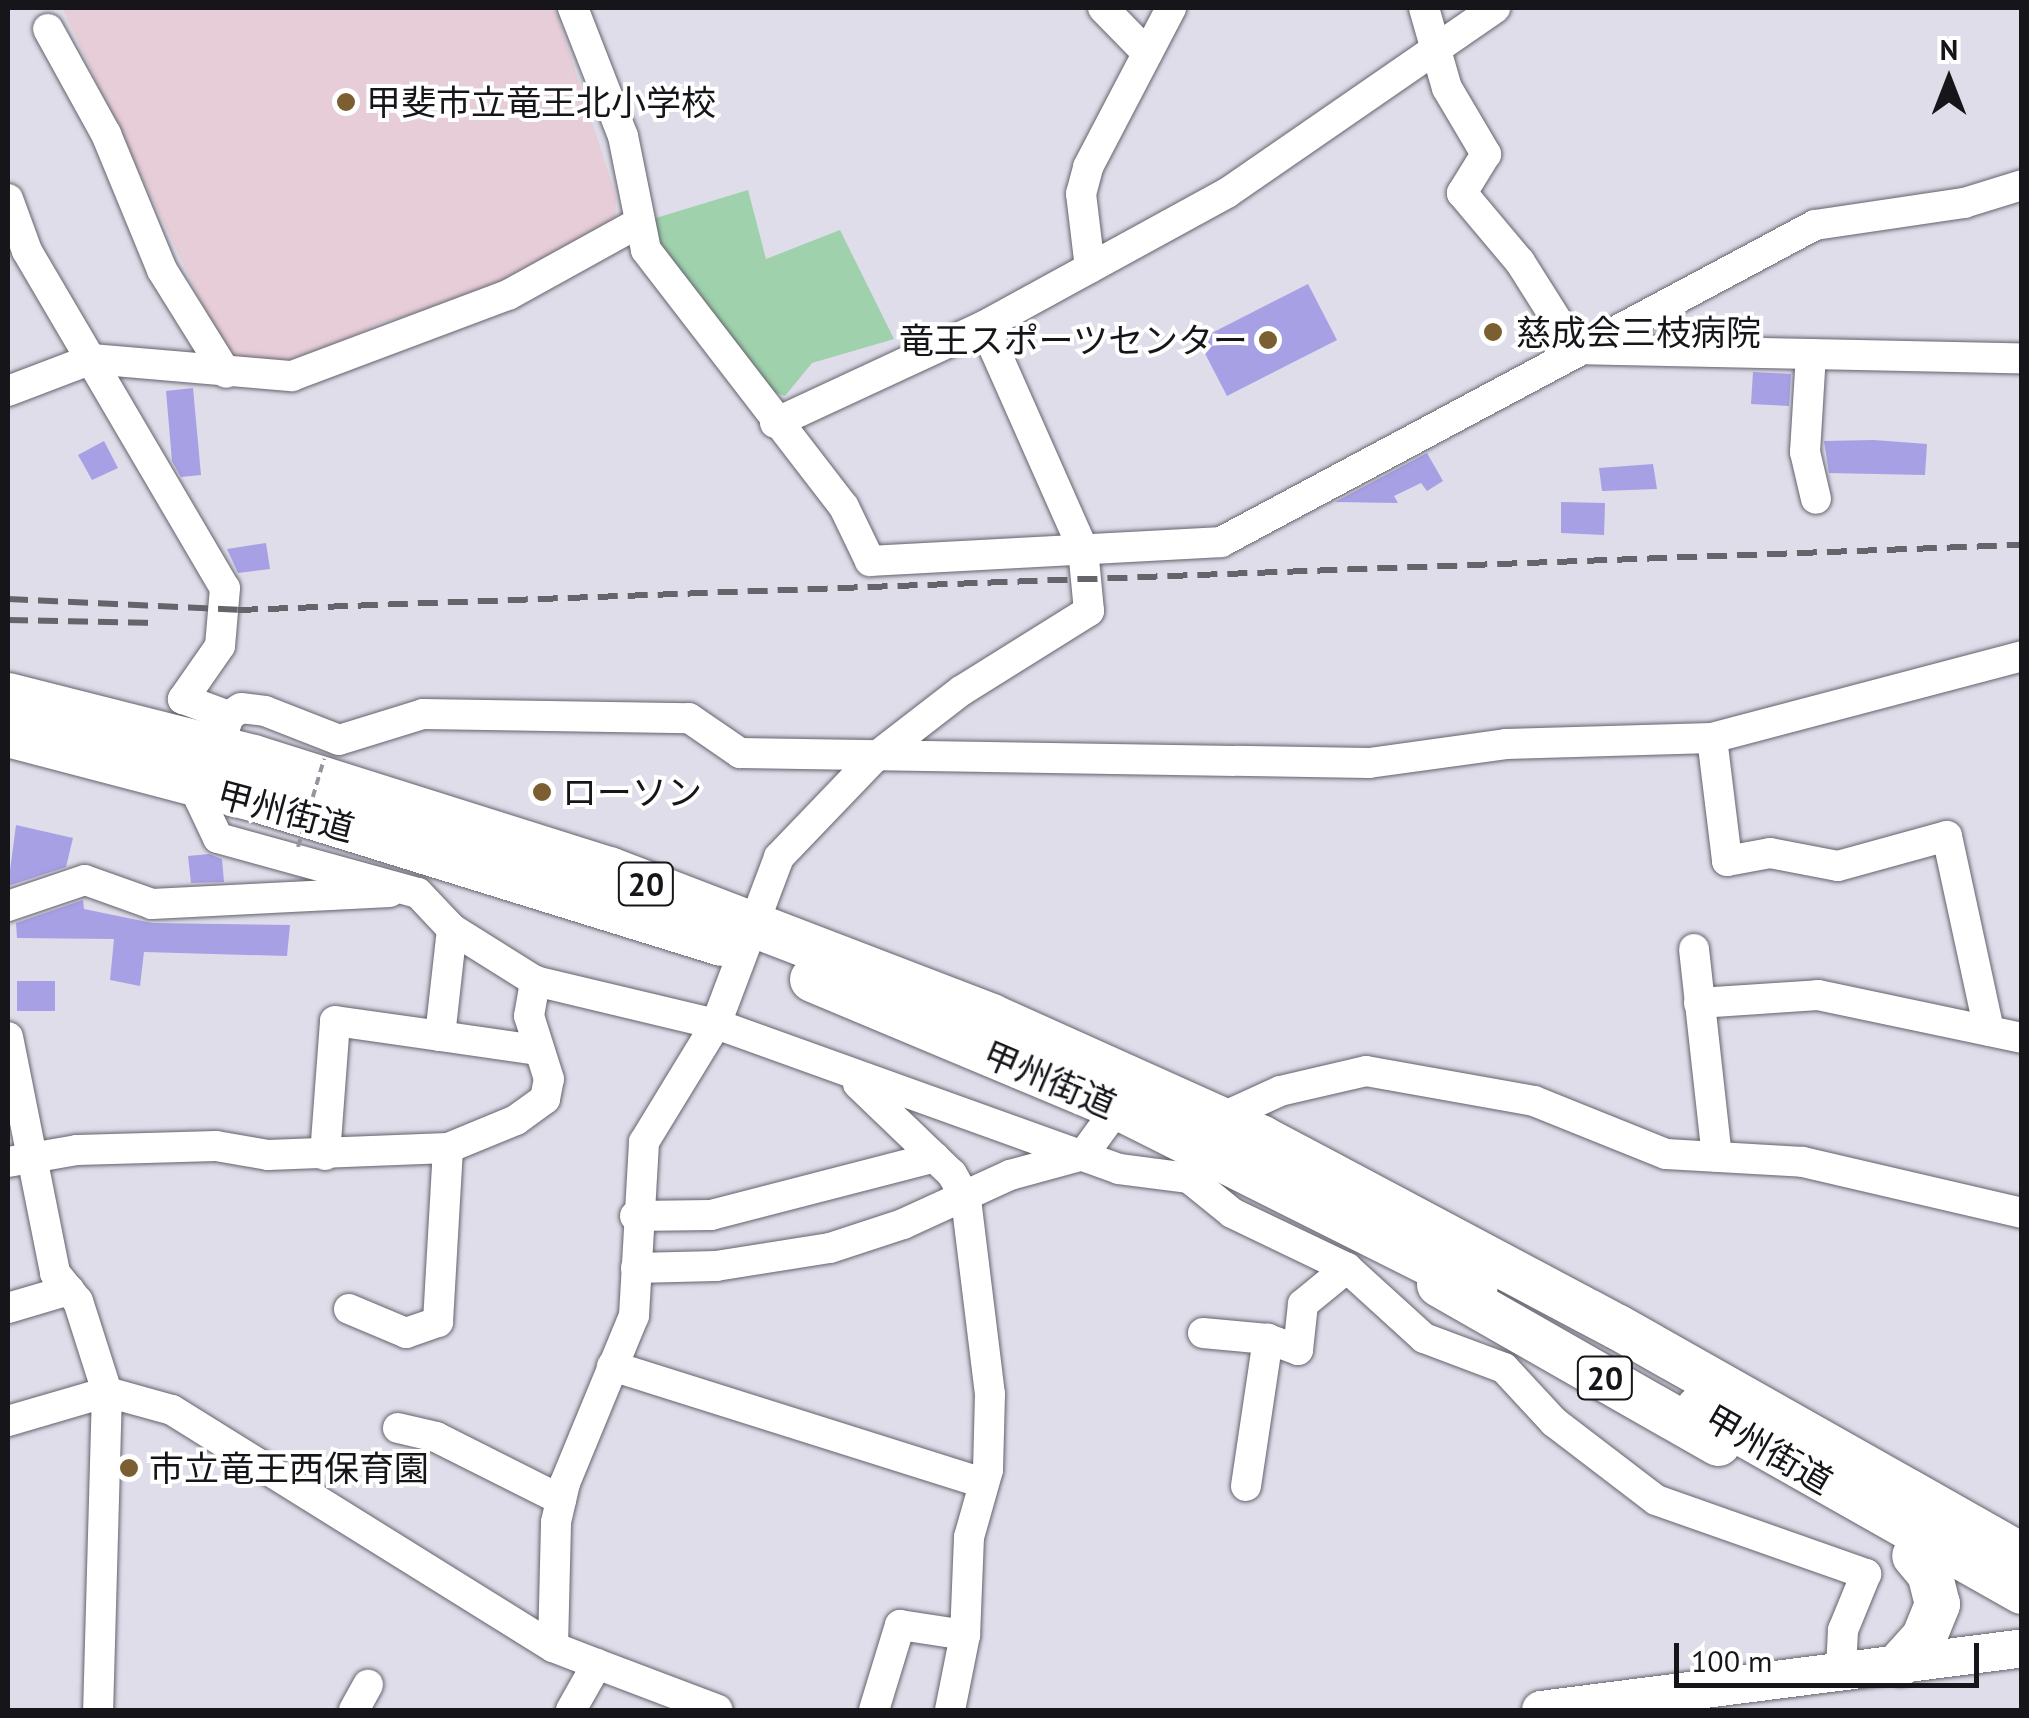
<!DOCTYPE html>
<meta charset="utf-8">
<style>
body{margin:0}
#map{position:relative;width:2029px;height:1718px;overflow:hidden;background:#dedde9;font-family:"PT Sans","Noto Sans JP",sans-serif}
div>[style]{position:absolute}
[style*='--x']{left:calc(var(--x)*1px);top:calc(var(--y)*1px);width:calc(var(--w)*1px);rotate:calc(var(--a)*1deg)}
.education>*{inset:0;background:#e6cdd7}
.green>*{inset:0;background:#9ed1ac}
.building>*{inset:0;background:#a8a0e5}
.roads{filter:drop-shadow(0 0 2px #64636d) drop-shadow(0 0 2px #64636d)}
.minor>*{height:30px;margin:-15px;padding:0 15px;transform-origin:15px;border-radius:15px;background:#fff}
.major>*{height:38px;margin:-19px;padding:0 19px;transform-origin:19px;border-radius:19px;background:#fff}
.highway>*{height:45px;margin:-22.5px;padding:0 22.5px;transform-origin:22.5px;border-radius:22.5px;background:#fff}
.rail>*{height:6px;margin-top:-3px;transform-origin:0;background:repeating-linear-gradient(90deg,#64646b 0 20px,transparent 0 30px)}
.path-bridge>*{height:4px;margin-top:-2px;transform-origin:0;background:repeating-linear-gradient(90deg,#95949d 0 8px,transparent 0 13px)}
.dots>*{width:28px;height:28px;translate:-50% -50%;box-sizing:border-box;border:5px solid #fff;border-radius:50%}
span{translate:-50% -50%;white-space:nowrap;text-align:center;line-height:1.15;-webkit-text-stroke:8px #fff;paint-order:stroke}
.shield-label span{padding:2px 8px;background:#fff;border:2px solid;border-radius:8px;-webkit-text-stroke-width:0}
.shield-label{font-size:32px;color:#16161a;font-weight:700}
.poi-label{font-size:35px;color:#16161a}
.left{translate:0 -50%;text-align:left}
.right{translate:-100% -50%;text-align:right}
.street-label{font-size:35px;color:#16161a}
.frame{position:absolute;inset:0;border:10px solid #16161a;pointer-events:none}
.north{position:absolute;left:1899px;top:30px;width:100px;height:100px;-webkit-text-stroke:8px #fff;paint-order:stroke;rotate:0deg;font-size:28px;font-weight:700;line-height:40px;text-align:center;color:#16161a}
.north::after{content:'';display:block;margin:auto;width:35px;height:45px;background:#16161a;clip-path:polygon(50% 0,100% 100%,50% 72%,0 100%)}
.scale{position:absolute;left:1674px;top:1643px;width:305px;height:45px;box-sizing:border-box;border:5px solid #16161a;border-top:0;padding-left:12px;font-size:30px;line-height:35px;white-space:nowrap;color:#16161a;-webkit-text-stroke:8px #fff;paint-order:stroke}
</style>
<div id="map">
<div class="education">
<i style="clip-path:polygon(62px 8px,555px 8px,616px 196px,615px 226px,478px 295px,380px 323px,283px 370px,229px 361px)"></i>
</div>
<div class="green">
<i style="clip-path:polygon(748px 190px,766px 259px,840px 230px,894px 339px,812px 363px,785px 396px,750px 383px,693px 307px,646px 221px)"></i>
</div>
<div class="building">
<i style="clip-path:polygon(1308px 284px,1337px 340px,1227px 396px,1198px 340px)"></i>
<i style="clip-path:polygon(1753px 372px,1791px 374px,1789px 406px,1751px 404px)"></i>
<i style="clip-path:polygon(193px 388px,201px 475px,181px 477px,172px 461px,166px 391px)"></i>
<i style="clip-path:polygon(1874px 440px,1927px 444px,1925px 475px,1829px 473px,1824px 441px)"></i>
<i style="clip-path:polygon(104px 441px,118px 468px,92px 480px,78px 455px)"></i>
<i style="clip-path:polygon(1427px 453px,1443px 481px,1427px 491px,1421px 483px,1394px 496px,1398px 503px,1335px 502px)"></i>
<i style="clip-path:polygon(1653px 464px,1657px 489px,1602px 491px,1599px 468px)"></i>
<i style="clip-path:polygon(1561px 502px,1605px 503px,1604px 535px,1561px 533px)"></i>
<i style="clip-path:polygon(266px 543px,270px 569px,238px 573px,227px 549px)"></i>
<i style="clip-path:polygon(16px 825px,73px 838px,66px 867px,8px 886px)"></i>
<i style="clip-path:polygon(209px 854px,222px 859px,224px 882px,191px 883px,188px 856px)"></i>
<i style="clip-path:polygon(83px 900px,84px 909px,152px 923px,290px 925px,287px 956px,144px 952px,140px 986px,110px 980px,114px 939px,17px 938px,16px 923px)"></i>
<i style="clip-path:polygon(17px 981px,55px 981px,55px 1011px,17px 1011px)"></i>
</div>
<div class="roads">
<div class="minor">
<i style="--x:573;--y:8;--w:137;--a:68.7"></i>
<i style="--x:623;--y:136;--w:116;--a:78.6"></i>
<i style="--x:646;--y:250;--w:324;--a:52.4"></i>
<i style="--x:844;--y:507;--w:60;--a:64.3"></i>
<i style="--x:870;--y:561;--w:352;--a:-3.1"></i>
<i style="--x:1221;--y:542;--w:673;--a:-28.09"></i>
<i style="--x:1815;--y:225;--w:151;--a:-8.4"></i>
<i style="--x:1964;--y:203;--w:61;--a:-17.2"></i>
<i style="--x:1103;--y:8;--w:63;--a:45.6"></i>
<i style="--x:1424;--y:8;--w:83;--a:74"></i>
<i style="--x:1447;--y:88;--w:77;--a:59.4"></i>
<i style="--x:1486;--y:154;--w:46;--a:121.6"></i>
<i style="--x:1462;--y:193;--w:90;--a:50"></i>
<i style="--x:1520;--y:262;--w:103;--a:57.7"></i>
<i style="--x:1575;--y:349;--w:447;--a:1.2"></i>
<i style="--x:48;--y:29;--w:120;--a:61.1"></i>
<i style="--x:106;--y:134;--w:147;--a:67.6"></i>
<i style="--x:162;--y:270;--w:121;--a:58.1"></i>
<i style="--x:8;--y:199;--w:55;--a:69.9"></i>
<i style="--x:27;--y:251;--w:391;--a:59.6"></i>
<i style="--x:225;--y:588;--w:58;--a:94.9"></i>
<i style="--x:220;--y:646;--w:65;--a:124.9"></i>
<i style="--x:183;--y:699;--w:49;--a:20.3"></i>
<i style="--x:229;--y:716;--w:89;--a:109"></i>
<i style="--x:200;--y:800;--w:42;--a:64.7"></i>
<i style="--x:218;--y:838;--w:207;--a:15.4"></i>
<i style="--x:418;--y:893;--w:50;--a:46.6"></i>
<i style="--x:452;--y:929;--w:98;--a:32.1"></i>
<i style="--x:535;--y:981;--w:186;--a:13.4"></i>
<i style="--x:716;--y:1024;--w:428;--a:19.8"></i>
<i style="--x:1119;--y:1169;--w:71;--a:7.3"></i>
<i style="--x:1189;--y:1178;--w:55;--a:39.1"></i>
<i style="--x:1232;--y:1213;--w:127;--a:25.6"></i>
<i style="--x:1347;--y:1268;--w:104;--a:42.3"></i>
<i style="--x:1424;--y:1338;--w:85;--a:20.6"></i>
<i style="--x:1504;--y:1368;--w:74;--a:47.2"></i>
<i style="--x:1554;--y:1422;--w:128;--a:37.4"></i>
<i style="--x:1656;--y:1500;--w:223;--a:19.4"></i>
<i style="--x:1866;--y:1574;--w:61;--a:112.3"></i>
<i style="--x:1843;--y:1630;--w:40;--a:92.9"></i>
<i style="--x:1090;--y:268;--w:75;--a:-96.9"></i>
<i style="--x:1081;--y:194;--w:28;--a:-75"></i>
<i style="--x:1088;--y:167;--w:179;--a:-62.4"></i>
<i style="--x:1811;--y:354;--w:98;--a:93.5"></i>
<i style="--x:1805;--y:452;--w:48;--a:76.8"></i>
<i style="--x:8;--y:391;--w:90;--a:-20.9"></i>
<i style="--x:92;--y:359;--w:201;--a:4.9"></i>
<i style="--x:292;--y:376;--w:231;--a:-20.6"></i>
<i style="--x:508;--y:295;--w:145;--a:-28.9"></i>
<i style="--x:775;--y:423;--w:230;--a:-24.9"></i>
<i style="--x:984;--y:326;--w:277;--a:-28.7"></i>
<i style="--x:1227;--y:193;--w:326;--a:-34.6"></i>
<i style="--x:229;--y:716;--w:14;--a:-34"></i>
<i style="--x:241;--y:708;--w:24;--a:7"></i>
<i style="--x:265;--y:711;--w:79;--a:21.4"></i>
<i style="--x:339;--y:740;--w:88;--a:-17.2"></i>
<i style="--x:423;--y:714;--w:266;--a:0.9"></i>
<i style="--x:689;--y:718;--w:62;--a:34.5"></i>
<i style="--x:740;--y:753;--w:629;--a:0.91"></i>
<i style="--x:1369;--y:763;--w:138;--a:-7.9"></i>
<i style="--x:1506;--y:744;--w:206;--a:-1.7"></i>
<i style="--x:1712;--y:738;--w:321;--a:-14.8"></i>
<i style="--x:1712;--y:738;--w:124;--a:83"></i>
<i style="--x:1727;--y:861;--w:44;--a:-10.5"></i>
<i style="--x:1770;--y:853;--w:69;--a:10.8"></i>
<i style="--x:1838;--y:866;--w:113;--a:-15.4"></i>
<i style="--x:1947;--y:836;--w:199;--a:77.8"></i>
<i style="--x:8;--y:906;--w:81;--a:-18.7"></i>
<i style="--x:85;--y:880;--w:71;--a:19.7"></i>
<i style="--x:152;--y:904;--w:238;--a:-2.9"></i>
<i style="--x:1694;--y:949;--w:209;--a:83.7"></i>
<i style="--x:1699;--y:1003;--w:119;--a:-3.8"></i>
<i style="--x:1818;--y:995;--w:208;--a:11.9"></i>
<i style="--x:440;--y:1036;--w:98;--a:8.2"></i>
<i style="--x:8;--y:1037;--w:241;--a:78.7"></i>
<i style="--x:55;--y:1273;--w:36;--a:51"></i>
<i style="--x:78;--y:1301;--w:96;--a:72.3"></i>
<i style="--x:107;--y:1392;--w:318;--a:91.6"></i>
<i style="--x:858;--y:1084;--w:130;--a:43.8"></i>
<i style="--x:952;--y:1174;--w:29;--a:61"></i>
<i style="--x:966;--y:1199;--w:196;--a:83"></i>
<i style="--x:990;--y:1394;--w:76;--a:91.5"></i>
<i style="--x:988;--y:1470;--w:70;--a:105.8"></i>
<i style="--x:969;--y:1537;--w:98;--a:92.3"></i>
<i style="--x:965;--y:1635;--w:76;--a:101.3"></i>
<i style="--x:1219;--y:1119;--w:67;--a:-24.7"></i>
<i style="--x:1280;--y:1091;--w:88;--a:-13.1"></i>
<i style="--x:1366;--y:1071;--w:171;--a:10.1"></i>
<i style="--x:1534;--y:1101;--w:142;--a:21.9"></i>
<i style="--x:1666;--y:1154;--w:137;--a:3.3"></i>
<i style="--x:1803;--y:1162;--w:225;--a:13.1"></i>
<i style="--x:325;--y:1155;--w:134;--a:-85.7"></i>
<i style="--x:335;--y:1021;--w:106;--a:8.1"></i>
<i style="--x:440;--y:1036;--w:108;--a:-83.6"></i>
<i style="--x:8;--y:1162;--w:70;--a:-9.9"></i>
<i style="--x:77;--y:1150;--w:139;--a:-1.6"></i>
<i style="--x:216;--y:1146;--w:53;--a:9.8"></i>
<i style="--x:268;--y:1155;--w:180;--a:-2.2"></i>
<i style="--x:448;--y:1148;--w:74;--a:-22.4"></i>
<i style="--x:516;--y:1120;--w:36;--a:-36"></i>
<i style="--x:545;--y:1099;--w:20;--a:-79"></i>
<i style="--x:549;--y:1079;--w:66;--a:-107.6"></i>
<i style="--x:529;--y:1016;--w:36;--a:-80"></i>
<i style="--x:635;--y:1216;--w:76;--a:-0.8"></i>
<i style="--x:711;--y:1215;--w:231;--a:-14.5"></i>
<i style="--x:636;--y:1268;--w:80;--a:-1.4"></i>
<i style="--x:716;--y:1266;--w:115;--a:-9"></i>
<i style="--x:830;--y:1248;--w:77;--a:-18.2"></i>
<i style="--x:903;--y:1224;--w:118;--a:-24.6"></i>
<i style="--x:1010;--y:1175;--w:76;--a:-15.3"></i>
<i style="--x:1083;--y:1155;--w:59;--a:-53.9"></i>
<i style="--x:8;--y:1308;--w:64;--a:-16.4"></i>
<i style="--x:349;--y:1309;--w:62;--a:22.8"></i>
<i style="--x:406;--y:1333;--w:34;--a:-19"></i>
<i style="--x:438;--y:1322;--w:174;--a:-86.7"></i>
<i style="--x:1203;--y:1333;--w:65;--a:5.3"></i>
<i style="--x:612;--y:1366;--w:389;--a:17.5"></i>
<i style="--x:8;--y:1421;--w:103;--a:-16.3"></i>
<i style="--x:107;--y:1392;--w:67;--a:15.5"></i>
<i style="--x:172;--y:1410;--w:449;--a:31.9"></i>
<i style="--x:553;--y:1647;--w:47;--a:21.1"></i>
<i style="--x:597;--y:1664;--w:53;--a:119.5"></i>
<i style="--x:398;--y:1428;--w:39;--a:13"></i>
<i style="--x:436;--y:1437;--w:140;--a:26.7"></i>
<i style="--x:1246;--y:1486;--w:149;--a:-81.5"></i>
<i style="--x:1268;--y:1339;--w:32;--a:20"></i>
<i style="--x:1298;--y:1350;--w:46;--a:-83.8"></i>
<i style="--x:1303;--y:1304;--w:57;--a:-39.3"></i>
<i style="--x:553;--y:1647;--w:125;--a:-88.6"></i>
<i style="--x:556;--y:1522;--w:40;--a:-77"></i>
<i style="--x:565;--y:1483;--w:181;--a:-67.6"></i>
<i style="--x:634;--y:1316;--w:174;--a:-86.7"></i>
<i style="--x:644;--y:1142;--w:138;--a:-58.6"></i>
<i style="--x:716;--y:1024;--w:178;--a:-69.3"></i>
<i style="--x:779;--y:857;--w:136;--a:-46.2"></i>
<i style="--x:873;--y:759;--w:111;--a:-37.7"></i>
<i style="--x:961;--y:691;--w:151;--a:-32"></i>
<i style="--x:1089;--y:611;--w:62;--a:-95.5"></i>
<i style="--x:1083;--y:549;--w:244;--a:-113.9"></i>
<i style="--x:597;--y:1664;--w:129;--a:20.8"></i>
<i style="--x:354;--y:1710;--w:29;--a:-61"></i>
<i style="--x:874;--y:1710;--w:89;--a:-73"></i>
<i style="--x:900;--y:1625;--w:66;--a:8.7"></i>
</div>
<div class="major">
<i style="--x:1541;--y:1710;--w:485;--a:-7.3"></i>
</div>
<div class="highway">
<i style="--x:8;--y:695;--w:253;--a:14.2"></i>
<i style="--x:253;--y:757;--w:373;--a:17.5"></i>
<i style="--x:609;--y:869;--w:409;--a:21"></i>
<i style="--x:991;--y:1016;--w:297;--a:24.2"></i>
<i style="--x:1262;--y:1138;--w:401;--a:28"></i>
<i style="--x:1616;--y:1326;--w:467;--a:29.5"></i>
<i style="--x:8;--y:734;--w:256;--a:14.7"></i>
<i style="--x:256;--y:799;--w:486;--a:17.2"></i>
<i style="--x:812;--y:979;--w:332;--a:22.7"></i>
<i style="--x:1118;--y:1107;--w:399;--a:26.6"></i>
<i style="--x:1439;--y:1284;--w:321;--a:29.7"></i>
<i style="--x:1698;--y:1408;--w:372;--a:29.5"></i>
<i style="--x:1900;--y:1663;--w:36;--a:-48"></i>
<i style="--x:1924;--y:1636;--w:35;--a:-68"></i>
<i style="--x:1937;--y:1604;--w:32;--a:-104"></i>
<i style="--x:1929;--y:1573;--w:23;--a:-130"></i>
</div>
</div>
<div class="rail">
<i style="--x:8;--y:599;--w:230;--a:2.7"></i>
<i style="--x:238;--y:610;--w:1785;--a:-2.09"></i>
<i style="--x:8;--y:620;--w:149;--a:1.2"></i>
</div>
<div class="path-bridge">
<i style="--x:298;--y:847;--w:92;--a:-73.5"></i>
</div>
<div class="dots">
<i style="left:346px;top:102px;background:#7b5f32"></i>
<i style="left:1493px;top:332px;background:#7b5f32"></i>
<i style="left:1268px;top:340px;background:#7b5f32"></i>
<i style="left:542px;top:792px;background:#7b5f32"></i>
<i style="left:129px;top:1468px;background:#7b5f32"></i>
</div>
<div class="shield-label">
<span style="left:646px;top:884px">20</span>
<span style="left:1605px;top:1378px">20</span>
</div>
<div class="poi-label">
<span class="left" style="left:366px;top:102px">甲斐市立竜王北小学校</span>
<span class="left" style="left:1516px;top:332px">慈成会三枝病院</span>
<span class="right" style="left:1248px;top:340px">竜王スポーツセンター</span>
<span class="left" style="left:562px;top:792px">ローソン</span>
<span class="left" style="left:149px;top:1468px">市立竜王西保育園</span>
</div>
<div class="street-label">
<span style="left:286px;top:811px;rotate:15deg">甲州街道</span>
<span style="left:1050px;top:1079px;rotate:23deg">甲州街道</span>
<span style="left:1769px;top:1449px;rotate:30deg">甲州街道</span>
</div>
<div class="frame"></div>
<div class="north">N</div>
<div class="scale">100 m</div>
</div>
